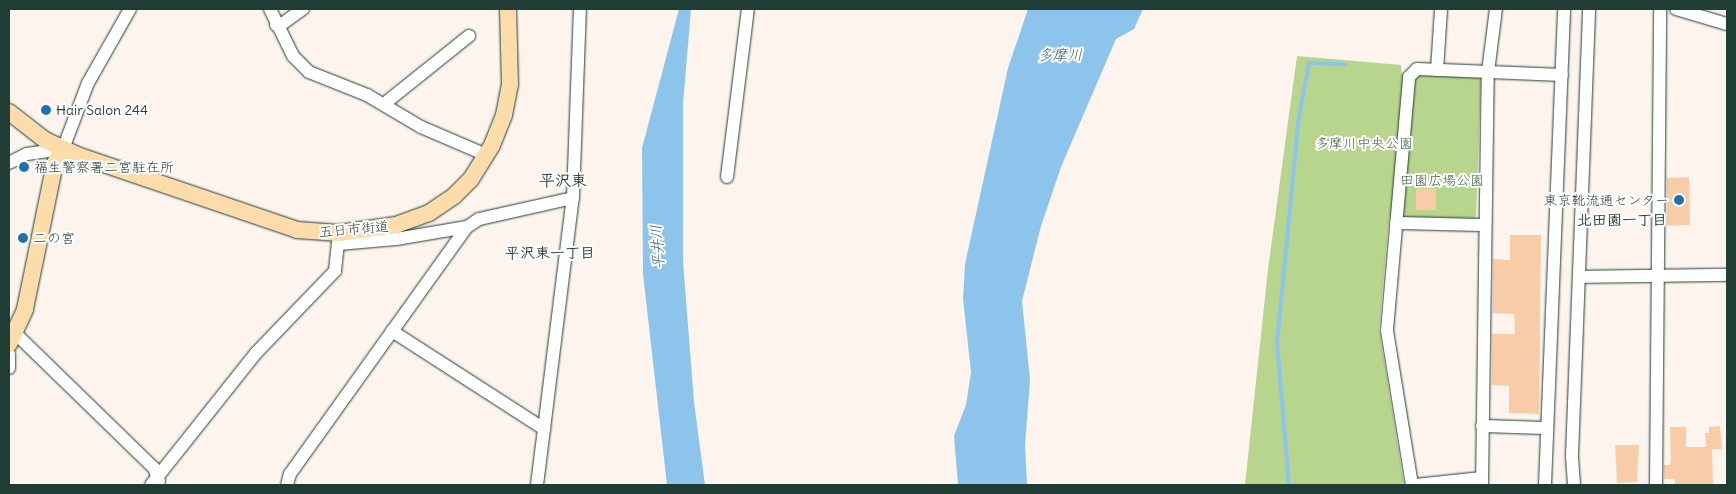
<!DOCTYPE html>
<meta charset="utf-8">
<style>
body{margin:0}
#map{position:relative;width:1736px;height:494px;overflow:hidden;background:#fdf5ed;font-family:Delius,"Klee One",sans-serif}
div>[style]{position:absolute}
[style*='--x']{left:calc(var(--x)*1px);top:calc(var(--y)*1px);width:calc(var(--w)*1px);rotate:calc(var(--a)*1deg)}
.green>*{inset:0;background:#b8d58d}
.water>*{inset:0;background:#8dc4eb}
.stream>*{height:4px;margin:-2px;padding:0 2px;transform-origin:2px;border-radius:2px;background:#8dc4eb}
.building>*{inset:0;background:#f7cca6}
.roads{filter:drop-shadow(0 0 1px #1f3d34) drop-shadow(0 0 1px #1f3d34)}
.minor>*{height:12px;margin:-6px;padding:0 6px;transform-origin:6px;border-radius:6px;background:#fff}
.major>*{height:16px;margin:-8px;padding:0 8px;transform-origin:8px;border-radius:8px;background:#fddcac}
.dots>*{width:14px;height:14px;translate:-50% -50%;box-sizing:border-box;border:2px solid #fff;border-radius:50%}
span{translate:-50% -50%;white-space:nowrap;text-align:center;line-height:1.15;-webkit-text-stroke:4px #fff;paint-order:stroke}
.poi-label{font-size:14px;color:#1f3d34}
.left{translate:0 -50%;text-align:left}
.right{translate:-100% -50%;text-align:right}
.park-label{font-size:14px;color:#45634a}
.street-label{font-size:14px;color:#1f3d34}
.water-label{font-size:15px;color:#3a5f62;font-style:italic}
.neighbourhood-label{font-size:15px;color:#1f3d34;font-weight:700}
.quarter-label{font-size:16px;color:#1f3d34;font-weight:700}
.frame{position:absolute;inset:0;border:10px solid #1f3d34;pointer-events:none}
</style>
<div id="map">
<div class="green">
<i style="clip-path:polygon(1297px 56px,1401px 65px,1402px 74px,1481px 78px,1476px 219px,1389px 217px,1379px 329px,1404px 485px,1245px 485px,1268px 269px)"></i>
</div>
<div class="water">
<i style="clip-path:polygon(679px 9px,691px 9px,683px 104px,683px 261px,694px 402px,705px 485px,667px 485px,643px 274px,642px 148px)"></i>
<i style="clip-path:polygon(1028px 9px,1143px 9px,1134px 29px,1116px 39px,1061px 167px,1041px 226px,1022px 301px,1030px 380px,1025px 445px,1027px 485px,958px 485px,954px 436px,966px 405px,971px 372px,963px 299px,965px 264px,1008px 68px)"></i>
</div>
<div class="stream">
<i style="--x:1289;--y:485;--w:143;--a:-94.8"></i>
<i style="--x:1277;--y:343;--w:221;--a:-84.5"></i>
<i style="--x:1298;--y:123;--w:61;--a:-79.6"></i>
<i style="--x:1309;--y:63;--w:36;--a:2"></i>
</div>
<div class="building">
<i style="clip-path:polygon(1689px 177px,1690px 225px,1667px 226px,1667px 178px)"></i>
<i style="clip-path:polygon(1416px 189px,1436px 189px,1436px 210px,1416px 210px)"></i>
<i style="clip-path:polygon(1510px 235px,1541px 235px,1539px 414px,1509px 413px,1509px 386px,1492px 385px,1492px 334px,1515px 334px,1514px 314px,1493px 313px,1493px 259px,1510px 260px)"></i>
<i style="clip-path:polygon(1720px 426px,1722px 449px,1712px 449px,1713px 485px,1675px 485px,1675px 479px,1664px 479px,1664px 465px,1670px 465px,1671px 460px,1670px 427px,1686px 427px,1686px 447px,1706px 447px,1705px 433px,1709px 433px,1709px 427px)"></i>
<i style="clip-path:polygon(1615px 445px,1639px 445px,1637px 482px,1617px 483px)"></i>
</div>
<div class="roads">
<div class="minor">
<i style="--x:270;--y:9;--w:52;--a:63.9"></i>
<i style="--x:293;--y:56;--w:23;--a:45"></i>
<i style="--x:309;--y:72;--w:62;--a:21.6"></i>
<i style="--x:367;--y:95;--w:63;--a:30.7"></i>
<i style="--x:421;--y:127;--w:71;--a:23.3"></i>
<i style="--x:1676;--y:9;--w:53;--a:16.4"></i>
<i style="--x:276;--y:25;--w:6;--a:-9"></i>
<i style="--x:282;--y:24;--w:26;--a:-36"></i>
<i style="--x:1437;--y:70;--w:61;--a:-86.2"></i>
<i style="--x:384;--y:104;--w:109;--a:-38.7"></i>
<i style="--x:9;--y:163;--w:20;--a:-27"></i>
<i style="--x:27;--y:154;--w:36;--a:-8"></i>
<i style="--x:63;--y:149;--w:71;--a:-69.3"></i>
<i style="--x:88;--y:83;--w:85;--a:-60.4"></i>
<i style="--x:727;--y:177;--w:169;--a:-82.9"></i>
<i style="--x:1396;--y:223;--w:89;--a:1.3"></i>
<i style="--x:339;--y:244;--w:57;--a:-5"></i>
<i style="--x:396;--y:239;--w:72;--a:-9.6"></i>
<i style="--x:1579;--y:277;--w:148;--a:-0.8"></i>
<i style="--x:392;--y:331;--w:181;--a:32.8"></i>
<i style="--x:15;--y:333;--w:194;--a:44.2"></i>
<i style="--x:154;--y:468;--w:14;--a:69"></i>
<i style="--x:9;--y:354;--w:14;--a:90"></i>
<i style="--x:1482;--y:426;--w:64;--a:1.8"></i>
<i style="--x:151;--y:485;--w:169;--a:-51.5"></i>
<i style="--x:256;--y:353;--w:114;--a:-46.1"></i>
<i style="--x:335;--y:271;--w:38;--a:-84"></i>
<i style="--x:287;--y:485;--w:11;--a:-75"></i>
<i style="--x:290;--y:474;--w:304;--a:-54.4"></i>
<i style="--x:467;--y:227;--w:14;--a:-34"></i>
<i style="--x:479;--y:219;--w:96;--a:-12.6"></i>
<i style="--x:537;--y:485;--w:289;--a:-82.9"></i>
<i style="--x:573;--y:198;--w:189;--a:-87.9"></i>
<i style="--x:1412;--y:485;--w:157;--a:-99.2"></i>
<i style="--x:1387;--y:330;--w:254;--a:-85"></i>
<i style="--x:1409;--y:77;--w:11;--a:-45"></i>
<i style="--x:1417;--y:69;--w:145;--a:2.4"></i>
<i style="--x:1414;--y:485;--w:67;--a:-6"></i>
<i style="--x:1482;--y:485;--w:413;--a:-89.2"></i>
<i style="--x:1488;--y:72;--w:64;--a:-82.8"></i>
<i style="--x:1545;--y:485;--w:476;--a:-87.7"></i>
<i style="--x:1574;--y:485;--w:30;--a:-94"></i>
<i style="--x:1572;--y:455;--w:446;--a:-87.8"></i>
<i style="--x:1656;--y:485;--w:476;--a:-89.5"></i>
</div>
<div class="major">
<i style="--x:9;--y:112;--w:46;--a:37.9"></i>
<i style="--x:45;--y:140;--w:38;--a:25"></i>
<i style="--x:80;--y:156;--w:229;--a:18.8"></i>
<i style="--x:297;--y:230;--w:42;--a:4.1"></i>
<i style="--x:339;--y:233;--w:58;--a:-8"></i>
<i style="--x:396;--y:225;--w:35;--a:-20"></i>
<i style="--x:429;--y:213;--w:30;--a:-34"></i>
<i style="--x:454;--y:196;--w:24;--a:-45"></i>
<i style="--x:471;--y:179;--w:40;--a:-58"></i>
<i style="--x:492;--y:145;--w:32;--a:-68"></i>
<i style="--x:504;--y:115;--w:31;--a:-79"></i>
<i style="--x:510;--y:85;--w:76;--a:-91.5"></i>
<i style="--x:9;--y:344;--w:38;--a:-65"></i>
<i style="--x:25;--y:309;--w:149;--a:-78.4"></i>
<i style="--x:55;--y:163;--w:16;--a:-60"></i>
</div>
</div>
<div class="dots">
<i style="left:46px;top:110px;background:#1f6fb2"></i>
<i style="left:24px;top:167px;background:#1f6fb2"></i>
<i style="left:1679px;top:200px;background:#1f6fb2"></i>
<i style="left:23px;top:238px;background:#1f6fb2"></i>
</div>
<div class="poi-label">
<span class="left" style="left:56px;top:110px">Hair Salon 244</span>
<span class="left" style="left:34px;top:167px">福生警察署二宮駐在所</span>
<span class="right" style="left:1669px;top:200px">東京靴流通センター</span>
<span class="left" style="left:33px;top:238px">二の宮</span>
</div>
<div class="park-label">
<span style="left:1364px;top:143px">多摩川中央公園</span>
<span style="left:1442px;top:180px">田園広場公園</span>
</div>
<div class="street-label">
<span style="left:354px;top:229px;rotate:-5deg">五日市街道</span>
</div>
<div class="water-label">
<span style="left:1060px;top:55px">多摩川</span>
<span style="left:657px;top:247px;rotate:-94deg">平井川</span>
</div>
<div class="neighbourhood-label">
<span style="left:1622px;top:220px">北田園一丁目</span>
<span style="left:550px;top:253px">平沢東一丁目</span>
</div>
<div class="quarter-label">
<span style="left:563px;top:180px">平沢東</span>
</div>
<div class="frame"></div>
</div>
